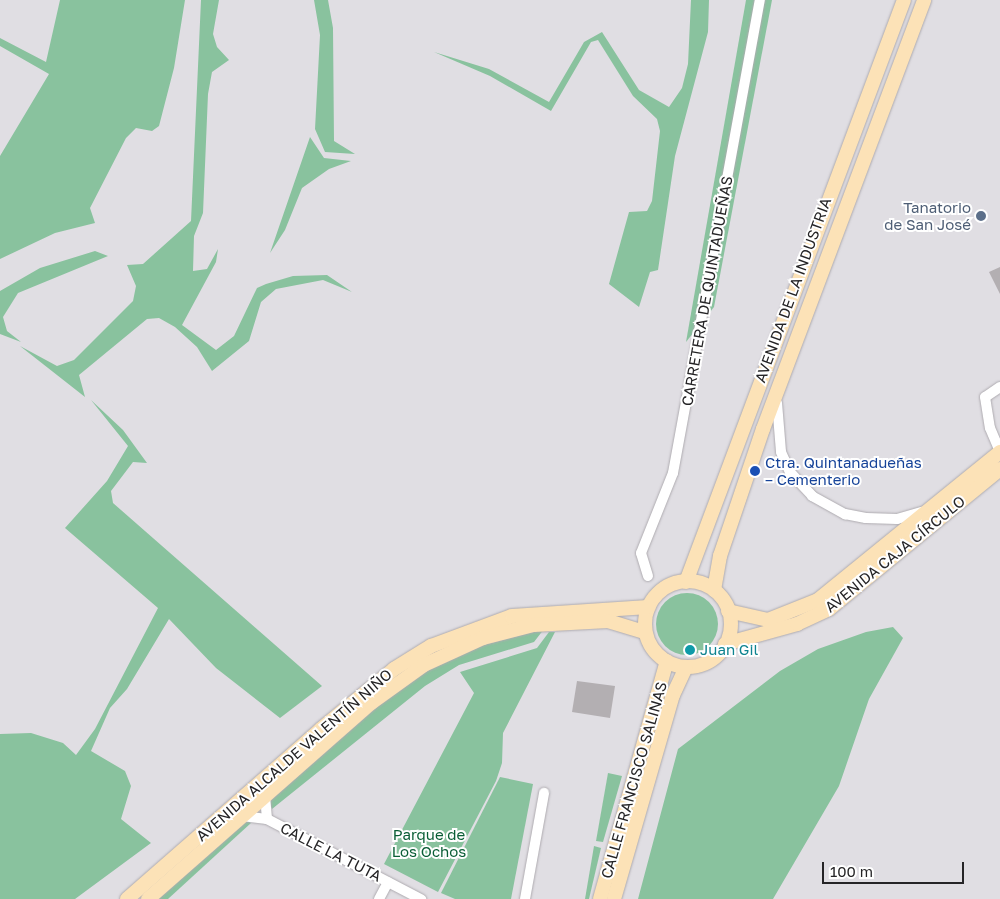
<!DOCTYPE html>
<meta charset="utf-8">
<style>
body{margin:0}
#map{position:relative;width:1000px;height:899px;overflow:hidden;background:#e0dee3;font-family:"Golos Text",sans-serif}
div>[style]{position:absolute}
[style*='--x']{left:calc(var(--x)*1px);top:calc(var(--y)*1px);width:calc(var(--w)*1px);rotate:calc(var(--a)*1deg)}
.green>*{inset:0;background:#89c29e}
.round{border-radius:50%}
.building>*{inset:0;background:#b3afb2}
.roads{filter:drop-shadow(0 0 1px #aeabb0) drop-shadow(0 0 1px #aeabb0)}
.street>*{height:10px;margin:-5px;padding:0 5px;transform-origin:5px;border-radius:5px;background:#fff}
.secondary>*{height:14px;margin:-7px;padding:0 7px;transform-origin:7px;border-radius:7px;background:#fce2b7}
.secondary>.ring{margin:-7px;padding:0;box-sizing:content-box;background:none;border:14px solid #fce2b7;border-radius:50%}
.dots>*{width:14px;height:14px;translate:-50% -50%;box-sizing:border-box;border:2px solid #fff;border-radius:50%}
span{translate:-50% -50%;white-space:nowrap;text-align:center;line-height:1.15;-webkit-text-stroke:4px #fff;paint-order:stroke}
.service-label{font-size:15px;color:#4e5e75}
.right{translate:-100% -50%;text-align:right}
.street-label{font-size:15px;color:#252426}
.transit-label{font-size:15px;color:#164399}
.left{translate:0 -50%;text-align:left}
.culture-label{font-size:15px;color:#0d838f}
.park-label{font-size:15px;color:#0a5e36}
.scale{position:absolute;left:822px;top:862px;width:142px;height:22px;box-sizing:border-box;border:2px solid #252426;border-top:0;padding-left:6px;font-size:15px;line-height:18px;white-space:nowrap;color:#252426;-webkit-text-stroke:4px #fff;paint-order:stroke}
</style>
<div id="map">
<div class="green">
<i style="clip-path:polygon(60px 0,185px 0,174px 68px,159px 126px,152px 131px,136px 128px,126px 138px,90px 208px,95px 223px,55px 233px,0 259px,0 156px,49px 74px,0 46px,0 38px,46px 62px)"></i>
<i style="clip-path:polygon(201px 0,219px 0,213px 34px,217px 47px,229px 60px,212px 72px,208px 94px,203px 213px,194px 236px,193px 271px,207px 269px,218px 249px,216px 262px,182px 325px,216px 350px,234px 336px,257px 288px,266px 284px,293px 276px,327px 275px,352px 292px,323px 280px,276px 289px,261px 302px,249px 341px,212px 371px,197px 347px,175px 327px,159px 318px,147px 319px,79px 375px,85px 397px,20px 346px,57px 366px,74px 360px,133px 301px,136px 286px,127px 265px,143px 264px,191px 221px)"></i>
<i style="clip-path:polygon(314px 0,328px 0,333px 28px,334px 141px,355px 154px,325px 152px,315px 129px,320px 35px)"></i>
<i style="clip-path:polygon(691px 0,709px 0,708px 32px,675px 156px,658px 270px,650px 272px,639px 307px,609px 284px,629px 212px,647px 211px,652px 201px,660px 131px,657px 119px,633px 96px,598px 40px,591px 42px,551px 111px,490px 76px,434px 52px,489px 69px,549px 102px,584px 42px,602px 32px,639px 90px,669px 107px,682px 88px,688px 64px)"></i>
<i style="clip-path:polygon(746px 0,772px 0,714px 307px,686px 342px)"></i>
<i style="clip-path:polygon(310px 137px,324px 158px,351px 161px,329px 169px,302px 188px,285px 230px,270px 253px)"></i>
<i style="clip-path:polygon(95px 251px,108px 256px,18px 293px,3px 317px,7px 331px,21px 342px,0 334px,0 291px,40px 268px)"></i>
<i style="clip-path:polygon(91px 400px,123px 430px,147px 463px,133px 462px,111px 491px,113px 503px,322px 686px,280px 718px,216px 668px,169px 619px,127px 689px,110px 708px,91px 751px,125px 771px,131px 786px,121px 819px,151px 843px,75px 899px,0 899px,0 734px,31px 733px,63px 743px,76px 755px,95px 729px,158px 608px,65px 528px,107px 481px,128px 446px)"></i>
<i class="round" style="left:656px;top:593px;width:62px;height:62px"></i>
<i style="clip-path:polygon(893px 627px,903px 638px,869px 699px,839px 786px,773px 899px,638px 899px,678px 749px,780px 671px,818px 649px,866px 632px)"></i>
<i style="clip-path:polygon(544px 629px,534px 642px,459px 665px,425px 686px,272px 809px,269px 801px,385px 699px,437px 664px,468px 649px)"></i>
<i style="clip-path:polygon(549px 632px,555px 632px,503px 733px,502px 763px,496px 781px,438px 892px,384px 864px,474px 693px,460px 672px,537px 648px)"></i>
<i style="clip-path:polygon(608px 773px,622px 776px,603px 842px,596px 841px)"></i>
<i style="clip-path:polygon(500px 777px,533px 784px,511px 899px,455px 899px,441px 893px)"></i>
<i style="clip-path:polygon(245px 819px,251px 823px,168px 899px,155px 899px)"></i>
<i style="clip-path:polygon(594px 846px,601px 848px,589px 899px,585px 899px)"></i>
</div>
<div class="building">
<i style="clip-path:polygon(1000px 267px,1000px 294px,989px 272px)"></i>
<i style="clip-path:polygon(577px 681px,615px 686px,610px 718px,572px 712px)"></i>
</div>
<div class="roads">
<div class="street">
<i style="--x:1000;--y:387;--w:18;--a:146"></i>
<i style="--x:985;--y:397;--w:31;--a:81"></i>
<i style="--x:990;--y:428;--w:25;--a:67"></i>
<i style="--x:777;--y:403;--w:49;--a:85.3"></i>
<i style="--x:781;--y:452;--w:22;--a:66"></i>
<i style="--x:790;--y:472;--w:33;--a:47"></i>
<i style="--x:812;--y:496;--w:38;--a:29"></i>
<i style="--x:845;--y:514;--w:21;--a:11"></i>
<i style="--x:866;--y:518;--w:31;--a:2"></i>
<i style="--x:897;--y:519;--w:26;--a:-16"></i>
<i style="--x:648;--y:576;--w:24;--a:-107"></i>
<i style="--x:641;--y:553;--w:86;--a:-68.2"></i>
<i style="--x:673;--y:473;--w:481;--a:-79.6"></i>
<i style="--x:265;--y:796;--w:23;--a:85"></i>
<i style="--x:242;--y:816;--w:25;--a:7"></i>
<i style="--x:267;--y:819;--w:174;--a:27.5"></i>
<i style="--x:379;--y:899;--w:19;--a:-62"></i>
<i style="--x:525;--y:899;--w:108;--a:-79.8"></i>
</div>
<div class="secondary">
<i class="ring" style="left:645px;top:581px;width:72px;height:72px"></i>
<i style="--x:686;--y:582;--w:621;--a:-69.47"></i>
<i style="--x:714;--y:590;--w:35;--a:-80"></i>
<i style="--x:720;--y:556;--w:134;--a:-71.3"></i>
<i style="--x:763;--y:429;--w:458;--a:-69.4"></i>
<i style="--x:728;--y:611;--w:41;--a:12.7"></i>
<i style="--x:768;--y:620;--w:54;--a:-21.8"></i>
<i style="--x:818;--y:600;--w:235;--a:-39.1"></i>
<i style="--x:725;--y:644;--w:75;--a:-15.5"></i>
<i style="--x:797;--y:624;--w:35;--a:-25"></i>
<i style="--x:829;--y:609;--w:221;--a:-39.3"></i>
<i style="--x:127;--y:899;--w:258;--a:-41.2"></i>
<i style="--x:321;--y:729;--w:94;--a:-39.4"></i>
<i style="--x:394;--y:669;--w:44;--a:-31.9"></i>
<i style="--x:431;--y:646;--w:86;--a:-20.3"></i>
<i style="--x:512;--y:616;--w:137;--a:-3.8"></i>
<i style="--x:148;--y:899;--w:297;--a:-41.3"></i>
<i style="--x:371;--y:703;--w:65;--a:-35.6"></i>
<i style="--x:424;--y:665;--w:65;--a:-24.6"></i>
<i style="--x:483;--y:638;--w:52;--a:-14.6"></i>
<i style="--x:533;--y:625;--w:75;--a:-3.1"></i>
<i style="--x:608;--y:621;--w:39;--a:17"></i>
<i style="--x:600;--y:899;--w:247;--a:-74.3"></i>
<i style="--x:614;--y:899;--w:212;--a:-73.9"></i>
<i style="--x:673;--y:695;--w:31;--a:-65"></i>
</div>
</div>
<div class="dots">
<i style="left:981px;top:216px;background:#5c6f8a"></i>
<i style="left:755px;top:471px;background:#1a4fb4"></i>
<i style="left:690px;top:650px;background:#0f9aa8"></i>
</div>
<div class="service-label">
<span class="right" style="left:971px;top:216px">Tanatorio<br>de San José</span>
</div>
<div class="street-label">
<span style="left:793px;top:290px;rotate:-70deg">AVENIDA DE LA INDUSTRIA</span>
<span style="left:707px;top:291px;rotate:-80deg">CARRETERA DE QUINTADUEÑAS</span>
<span style="left:895px;top:554px;rotate:-39deg">AVENIDA CAJA CÍRCULO</span>
<span style="left:294px;top:755px;rotate:-41deg">AVENIDA ALCALDE VALENTÍN NIÑO</span>
<span style="left:634px;top:780px;rotate:-74deg">CALLE FRANCISCO SALINAS</span>
<span style="left:331px;top:852px;rotate:27deg">CALLE LA TUTA</span>
</div>
<div class="transit-label">
<span class="left" style="left:765px;top:471px">Ctra. Quintanadueñas<br>– Cementerio</span>
</div>
<div class="culture-label">
<span class="left" style="left:700px;top:650px">Juan Gil</span>
</div>
<div class="park-label">
<span style="left:429px;top:843px">Parque de<br>Los Ochos</span>
</div>
<div class="scale">100 m</div>
</div>
